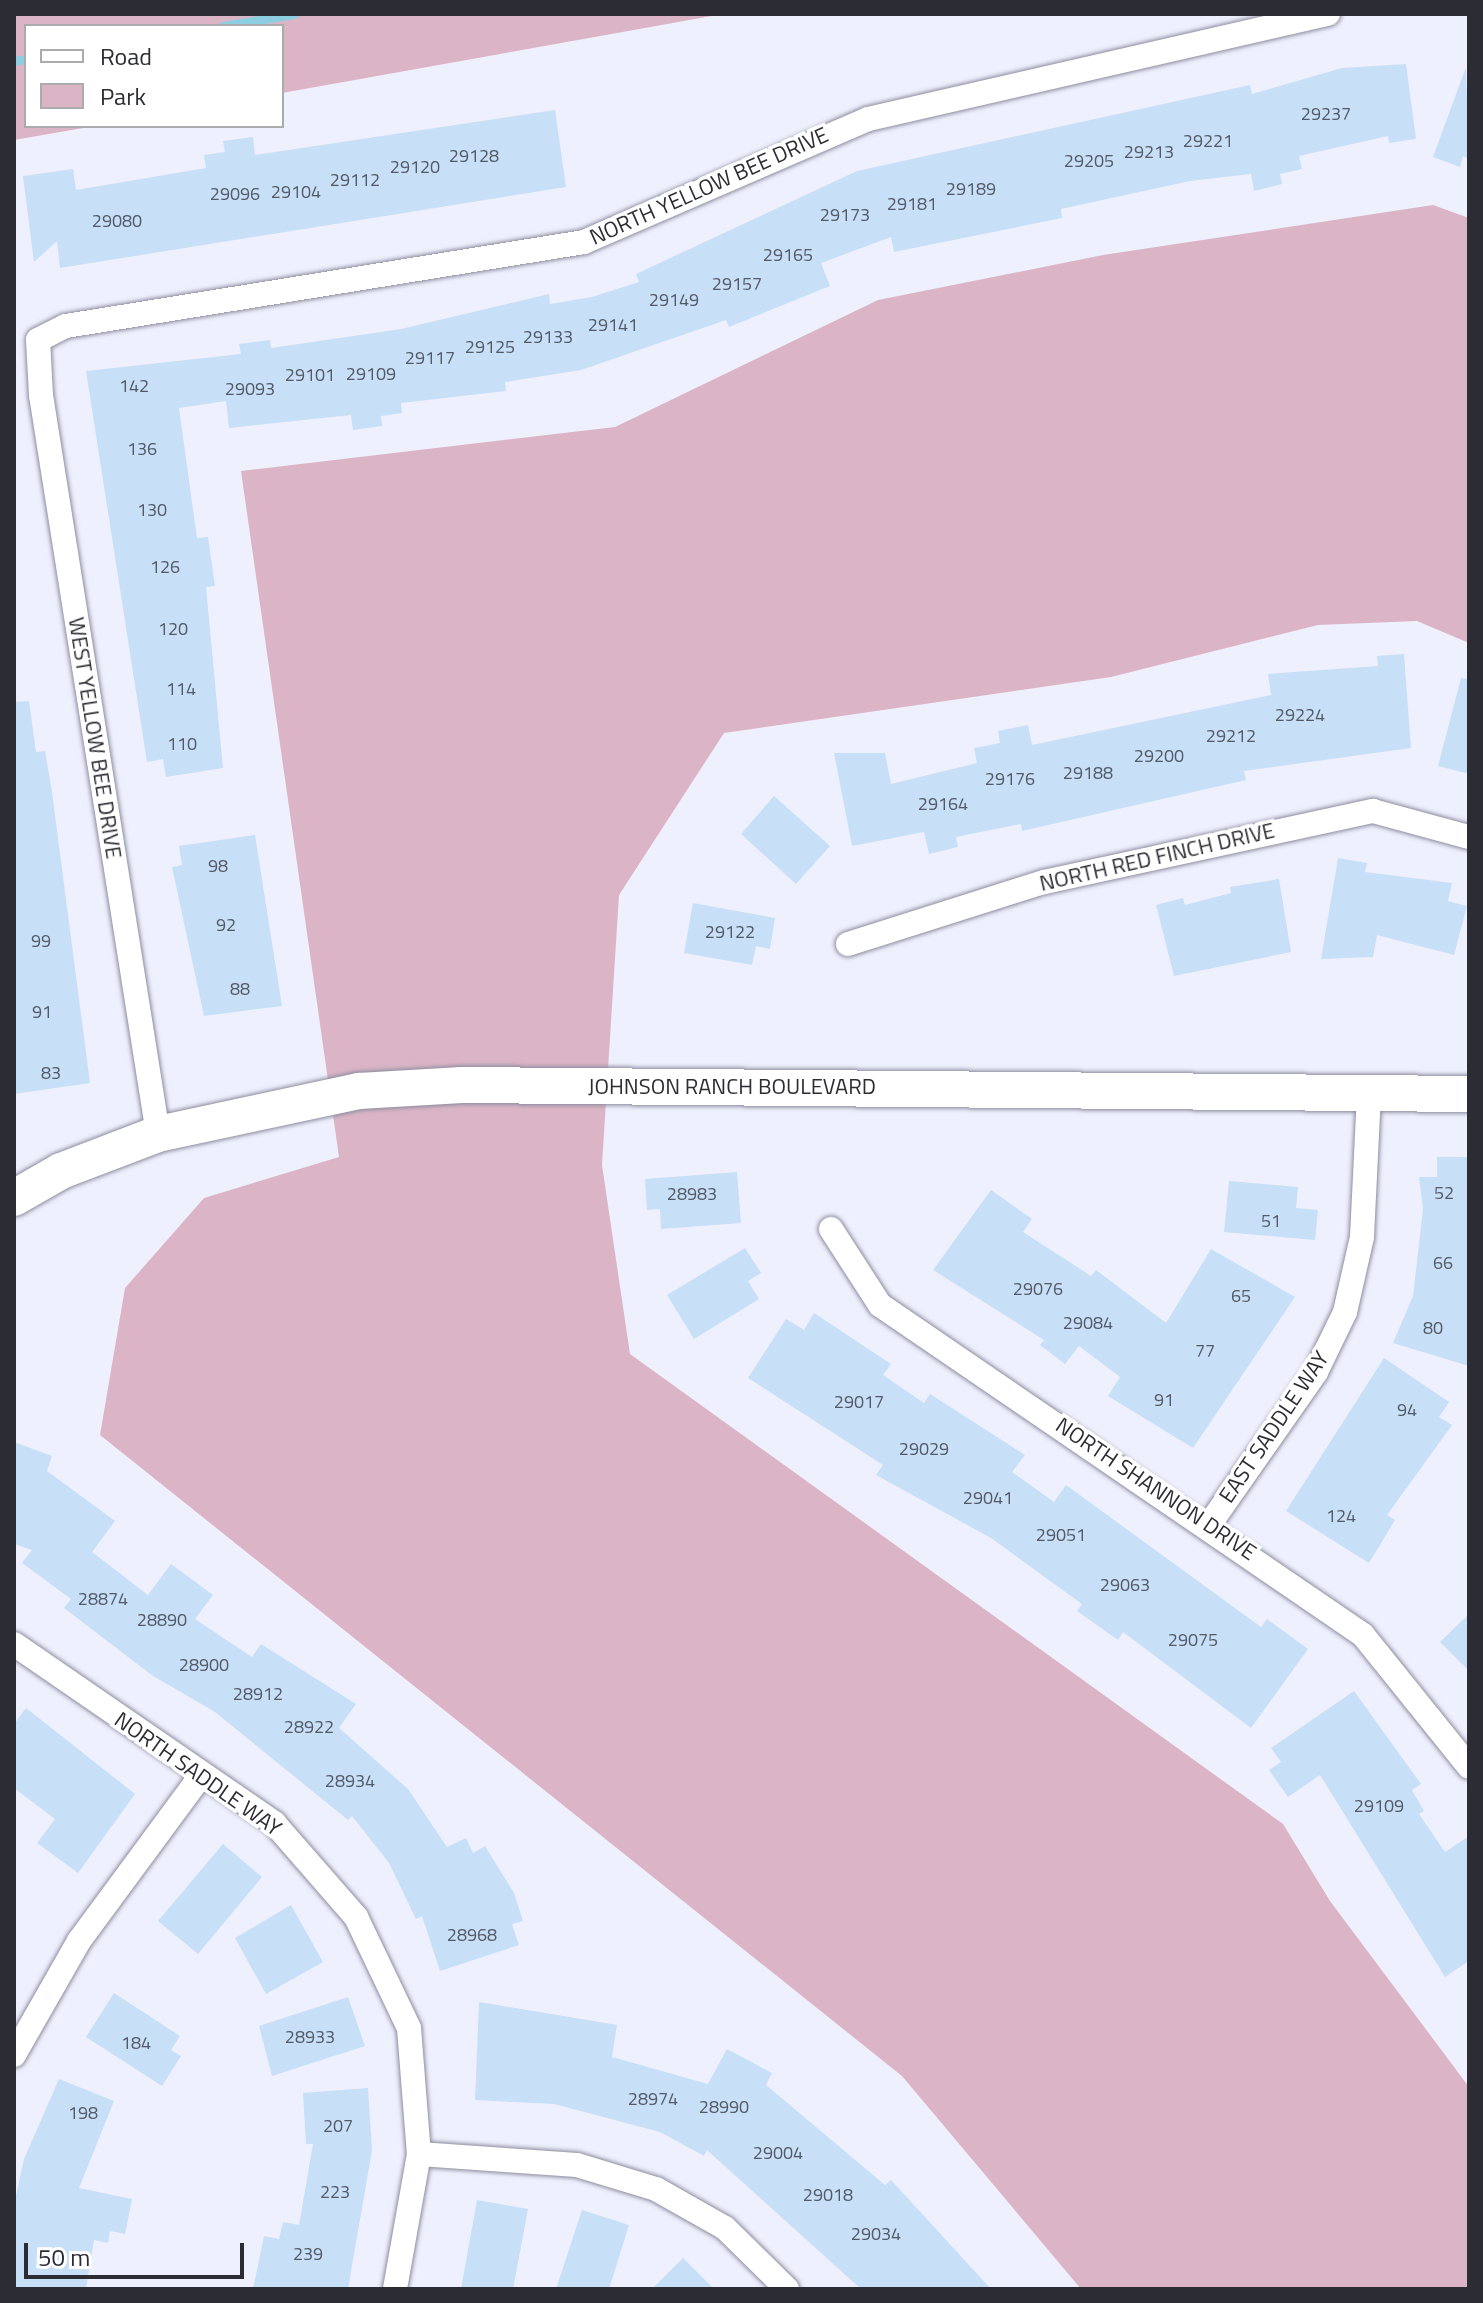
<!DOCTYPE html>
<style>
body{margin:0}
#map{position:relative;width:1483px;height:2303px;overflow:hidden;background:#eff0fd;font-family:"Titillium Web",sans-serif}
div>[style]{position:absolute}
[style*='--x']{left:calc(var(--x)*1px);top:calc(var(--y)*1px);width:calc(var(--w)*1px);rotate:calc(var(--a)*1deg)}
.green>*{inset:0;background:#dbb5c6}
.stream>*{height:9px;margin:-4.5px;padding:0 4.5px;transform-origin:4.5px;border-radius:4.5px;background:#8dcfe1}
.building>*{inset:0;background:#c8dff8}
.roads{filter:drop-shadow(0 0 2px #8c8da0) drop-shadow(0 0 2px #8c8da0)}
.street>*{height:24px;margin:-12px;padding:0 12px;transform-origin:12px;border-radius:12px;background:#fff}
.secondary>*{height:36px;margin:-18px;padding:0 18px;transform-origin:18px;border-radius:18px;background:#fff}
span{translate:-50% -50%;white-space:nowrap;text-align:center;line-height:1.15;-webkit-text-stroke:7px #fff;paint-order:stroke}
.number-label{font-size:18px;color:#535965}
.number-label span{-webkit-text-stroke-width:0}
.street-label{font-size:22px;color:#2c2c34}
.frame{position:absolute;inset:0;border:16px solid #2c2c34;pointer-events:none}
.legend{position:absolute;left:24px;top:24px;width:260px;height:104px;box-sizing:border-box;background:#fff;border:2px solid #ababae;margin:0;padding:10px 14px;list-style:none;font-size:24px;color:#2c2c34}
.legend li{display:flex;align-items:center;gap:16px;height:40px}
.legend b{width:40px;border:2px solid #ababae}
.scale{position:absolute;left:24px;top:2243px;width:220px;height:36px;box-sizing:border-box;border:4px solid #2c2c34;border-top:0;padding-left:10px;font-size:24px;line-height:28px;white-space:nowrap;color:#2c2c34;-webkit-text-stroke:6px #fff;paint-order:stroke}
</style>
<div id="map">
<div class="green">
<i style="clip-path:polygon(14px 14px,723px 14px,282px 93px,282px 26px,26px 26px,26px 126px,95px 126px,14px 140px)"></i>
<i style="clip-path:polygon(1433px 205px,1469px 218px,1469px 643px,1417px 621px,1318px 625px,1111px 677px,724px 733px,619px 895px,602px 1165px,630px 1354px,1283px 1824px,1330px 1901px,1469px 2087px,1469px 2289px,1081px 2289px,902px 2076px,100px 1435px,125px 1288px,204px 1198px,339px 1157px,241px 471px,615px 427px,878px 300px,1103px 255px)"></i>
</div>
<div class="stream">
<i style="--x:223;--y:26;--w:72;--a:-9.6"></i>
<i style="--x:14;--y:61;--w:12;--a:-9"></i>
</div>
<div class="building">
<i style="clip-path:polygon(1406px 64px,1416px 139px,1389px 143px,1388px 136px,1299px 156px,1302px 169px,1280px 174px,1282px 184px,1254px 191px,1251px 174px,1190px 181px,1061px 209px,1062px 218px,894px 252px,891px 237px,821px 263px,830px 286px,729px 327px,726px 320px,581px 370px,505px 382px,506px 391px,401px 403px,402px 413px,381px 416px,382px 426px,353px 430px,351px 415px,229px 428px,226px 401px,179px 408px,197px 538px,208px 537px,215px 586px,206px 587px,223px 768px,166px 777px,163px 759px,147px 762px,86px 371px,241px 354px,239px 344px,270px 340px,271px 348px,401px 329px,549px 294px,550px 304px,592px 297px,639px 282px,636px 274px,857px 171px,1250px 85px,1252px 94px,1342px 68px)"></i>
<i style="clip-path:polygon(1466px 67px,1469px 159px,1463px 156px,1460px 167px,1433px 157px)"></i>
<i style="clip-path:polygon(555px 110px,566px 187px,60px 268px,57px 241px,34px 262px,23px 176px,73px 169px,76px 190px,206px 168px,204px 155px,225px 152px,223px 141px,253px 137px,255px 155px)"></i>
<i style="clip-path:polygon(1404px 654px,1411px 748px,1244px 771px,1246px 780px,1022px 831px,1021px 824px,956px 837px,958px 847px,929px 854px,924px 832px,852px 846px,834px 753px,885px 753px,891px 784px,977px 763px,974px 748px,1000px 743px,998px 731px,1028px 725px,1032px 745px,1271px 695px,1268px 674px,1378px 666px,1377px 656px)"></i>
<i style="clip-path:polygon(1461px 678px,1469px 679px,1469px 774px,1438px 766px)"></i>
<i style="clip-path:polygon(29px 701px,36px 752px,45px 751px,52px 792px,90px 1083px,14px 1094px,14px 702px)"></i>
<i style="clip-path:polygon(774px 796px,830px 846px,796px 884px,741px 834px)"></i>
<i style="clip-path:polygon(255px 835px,282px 1006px,204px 1016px,172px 867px,182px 865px,179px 846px)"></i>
<i style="clip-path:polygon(1338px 858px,1367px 863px,1365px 872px,1452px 883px,1448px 901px,1467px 906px,1454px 955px,1377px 935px,1373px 957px,1321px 959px)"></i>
<i style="clip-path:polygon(1279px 879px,1291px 952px,1174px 976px,1156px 905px,1183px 898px,1185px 905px,1231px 893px,1230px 887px)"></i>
<i style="clip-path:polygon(693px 903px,775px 918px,770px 949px,756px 946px,752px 965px,684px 953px)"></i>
<i style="clip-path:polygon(1437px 1157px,1469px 1157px,1469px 1366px,1393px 1343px,1413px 1296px,1423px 1209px,1419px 1177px,1437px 1177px)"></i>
<i style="clip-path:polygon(737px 1172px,741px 1223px,661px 1229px,660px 1209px,647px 1210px,645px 1179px)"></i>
<i style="clip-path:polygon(1229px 1181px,1298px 1187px,1296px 1208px,1318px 1210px,1315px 1240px,1224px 1232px)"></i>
<i style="clip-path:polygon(991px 1190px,1032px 1219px,1023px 1232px,1091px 1276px,1096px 1270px,1166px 1323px,1211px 1249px,1295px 1297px,1193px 1448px,1108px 1396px,1120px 1377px,1079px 1346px,1065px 1364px,1040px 1345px,1044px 1340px,933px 1270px)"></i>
<i style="clip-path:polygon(745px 1248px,761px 1273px,748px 1281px,759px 1299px,694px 1339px,667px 1295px)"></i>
<i style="clip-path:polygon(814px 1313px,891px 1364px,883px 1375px,924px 1403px,930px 1394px,1025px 1455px,1012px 1472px,1054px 1502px,1066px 1485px,1261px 1627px,1267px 1619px,1308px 1649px,1251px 1728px,1123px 1632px,1118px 1640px,1077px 1611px,1082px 1604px,991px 1538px,876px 1475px,883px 1465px,748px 1378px,786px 1319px,804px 1330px)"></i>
<i style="clip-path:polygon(1384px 1358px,1449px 1402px,1439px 1417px,1452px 1425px,1387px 1515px,1395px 1520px,1369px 1563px,1286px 1511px)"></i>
<i style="clip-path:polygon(14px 1442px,52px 1456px,47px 1471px,115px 1521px,92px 1552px,148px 1595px,171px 1564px,213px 1595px,195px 1619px,252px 1657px,261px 1644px,356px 1704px,339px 1728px,408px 1789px,447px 1847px,466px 1838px,473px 1853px,485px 1846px,514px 1893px,523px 1921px,512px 1924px,519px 1945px,440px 1971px,422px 1916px,416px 1919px,389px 1863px,352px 1816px,348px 1820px,215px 1712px,153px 1676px,64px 1608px,71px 1599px,22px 1563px,32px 1550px,14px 1544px)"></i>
<i style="clip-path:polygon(1469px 1614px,1469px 1671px,1440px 1642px)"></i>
<i style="clip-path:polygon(1354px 1691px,1421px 1784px,1412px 1790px,1424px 1811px,1419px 1814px,1445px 1852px,1469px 1836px,1469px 1961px,1445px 1977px,1320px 1775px,1288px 1797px,1269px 1770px,1281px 1762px,1271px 1748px)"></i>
<i style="clip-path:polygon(26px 1708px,135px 1794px,78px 1873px,37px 1843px,55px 1819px,14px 1788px,14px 1724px)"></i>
<i style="clip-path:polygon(223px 1844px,262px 1877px,198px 1954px,158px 1921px)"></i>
<i style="clip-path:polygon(291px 1905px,323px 1962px,266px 1994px,235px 1938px)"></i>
<i style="clip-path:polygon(114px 1993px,180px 2036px,171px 2050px,181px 2056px,162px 2086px,86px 2037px)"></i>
<i style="clip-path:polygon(348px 1997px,365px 2046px,272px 2076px,259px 2026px)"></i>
<i style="clip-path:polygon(479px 2002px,617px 2025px,612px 2057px,708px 2084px,727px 2049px,772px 2073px,766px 2085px,885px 2185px,891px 2180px,991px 2289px,861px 2289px,707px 2150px,704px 2156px,660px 2132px,554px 2104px,475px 2100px)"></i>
<i style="clip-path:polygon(59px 2079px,114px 2101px,79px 2188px,132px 2199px,125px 2234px,110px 2231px,108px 2243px,94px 2240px,86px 2289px,14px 2289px,14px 2205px,24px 2159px)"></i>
<i style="clip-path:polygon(368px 2088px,372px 2150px,348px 2289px,253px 2289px,264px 2236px,279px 2239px,283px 2222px,299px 2225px,313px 2144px,306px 2144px,303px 2093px)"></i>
<i style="clip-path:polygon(477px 2200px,528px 2209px,513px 2289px,461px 2289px)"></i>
<i style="clip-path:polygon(582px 2210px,629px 2225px,609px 2289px,556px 2289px)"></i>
<i style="clip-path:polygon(683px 2258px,714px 2289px,652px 2289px)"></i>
</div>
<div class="roads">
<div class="street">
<i style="--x:848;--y:944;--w:206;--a:-17.6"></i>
<i style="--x:1044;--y:882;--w:337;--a:-12.2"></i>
<i style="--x:1373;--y:811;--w:99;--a:15.2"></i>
<i style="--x:158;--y:1134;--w:748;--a:-99"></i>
<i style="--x:41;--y:395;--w:55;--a:-93.1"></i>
<i style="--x:38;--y:340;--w:31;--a:-27"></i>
<i style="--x:66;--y:326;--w:525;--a:-9.21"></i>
<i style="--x:584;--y:242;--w:309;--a:-23.4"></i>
<i style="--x:868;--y:119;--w:472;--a:-12.9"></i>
<i style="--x:831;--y:1229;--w:90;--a:57.2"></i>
<i style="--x:880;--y:1305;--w:585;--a:34.34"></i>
<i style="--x:1363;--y:1635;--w:169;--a:51.2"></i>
<i style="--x:1209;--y:1525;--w:187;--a:-55"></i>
<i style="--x:1316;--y:1372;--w:67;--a:-64.2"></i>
<i style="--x:1345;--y:1312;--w:77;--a:-77.2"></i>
<i style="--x:1362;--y:1237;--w:145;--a:-87.2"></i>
<i style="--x:14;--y:1644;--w:316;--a:34.5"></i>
<i style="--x:274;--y:1823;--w:125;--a:48.9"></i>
<i style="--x:356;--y:1917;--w:123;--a:64.5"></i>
<i style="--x:409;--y:2028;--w:126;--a:85.5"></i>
<i style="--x:419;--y:2154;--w:137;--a:100.1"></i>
<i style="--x:14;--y:2055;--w:131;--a:-60.3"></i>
<i style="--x:79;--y:1941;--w:204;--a:-53.6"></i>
<i style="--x:419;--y:2154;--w:158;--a:4"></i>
<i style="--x:577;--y:2165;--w:83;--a:16.9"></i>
<i style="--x:656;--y:2189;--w:79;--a:29.5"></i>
<i style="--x:725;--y:2228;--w:87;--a:44.5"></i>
</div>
<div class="secondary">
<i style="--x:14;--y:1198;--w:54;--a:-29.9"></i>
<i style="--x:61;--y:1171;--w:104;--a:-20.9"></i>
<i style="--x:158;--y:1134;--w:206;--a:-12.1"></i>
<i style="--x:359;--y:1091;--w:103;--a:-3.3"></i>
<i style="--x:462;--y:1085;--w:1007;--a:0.51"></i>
</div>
</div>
<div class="number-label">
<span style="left:1326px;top:114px">29237</span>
<span style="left:1208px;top:141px">29221</span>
<span style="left:1149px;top:152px">29213</span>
<span style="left:474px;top:156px">29128</span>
<span style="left:1089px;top:161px">29205</span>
<span style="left:415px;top:167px">29120</span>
<span style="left:355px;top:180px">29112</span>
<span style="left:971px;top:189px">29189</span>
<span style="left:296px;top:192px">29104</span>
<span style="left:235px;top:194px">29096</span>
<span style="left:912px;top:204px">29181</span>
<span style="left:845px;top:215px">29173</span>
<span style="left:117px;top:221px">29080</span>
<span style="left:788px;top:255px">29165</span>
<span style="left:737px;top:284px">29157</span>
<span style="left:674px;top:300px">29149</span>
<span style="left:613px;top:325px">29141</span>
<span style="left:548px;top:337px">29133</span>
<span style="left:490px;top:347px">29125</span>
<span style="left:430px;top:358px">29117</span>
<span style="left:371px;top:374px">29109</span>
<span style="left:310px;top:375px">29101</span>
<span style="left:134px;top:386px">142</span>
<span style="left:250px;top:389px">29093</span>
<span style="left:142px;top:449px">136</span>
<span style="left:152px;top:510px">130</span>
<span style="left:165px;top:567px">126</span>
<span style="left:173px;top:629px">120</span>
<span style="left:181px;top:689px">114</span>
<span style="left:1300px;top:715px">29224</span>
<span style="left:1231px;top:736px">29212</span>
<span style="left:182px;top:744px">110</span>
<span style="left:1159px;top:756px">29200</span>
<span style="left:1088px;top:773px">29188</span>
<span style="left:1010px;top:779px">29176</span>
<span style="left:943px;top:804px">29164</span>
<span style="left:218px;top:866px">98</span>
<span style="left:226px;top:925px">92</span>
<span style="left:730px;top:932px">29122</span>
<span style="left:41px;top:941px">99</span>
<span style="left:240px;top:989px">88</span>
<span style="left:42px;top:1012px">91</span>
<span style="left:51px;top:1073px">83</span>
<span style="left:1444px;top:1193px">52</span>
<span style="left:692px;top:1194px">28983</span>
<span style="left:1271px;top:1221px">51</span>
<span style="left:1443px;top:1263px">66</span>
<span style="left:1038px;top:1289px">29076</span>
<span style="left:1241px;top:1296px">65</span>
<span style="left:1088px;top:1323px">29084</span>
<span style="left:1433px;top:1328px">80</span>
<span style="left:1205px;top:1351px">77</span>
<span style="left:1164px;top:1400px">91</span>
<span style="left:859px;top:1402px">29017</span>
<span style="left:1407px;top:1410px">94</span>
<span style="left:924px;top:1449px">29029</span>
<span style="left:988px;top:1498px">29041</span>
<span style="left:1341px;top:1516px">124</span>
<span style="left:1061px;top:1535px">29051</span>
<span style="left:1125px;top:1585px">29063</span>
<span style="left:103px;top:1599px">28874</span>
<span style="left:162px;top:1620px">28890</span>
<span style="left:1193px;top:1640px">29075</span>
<span style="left:204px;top:1665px">28900</span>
<span style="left:258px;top:1694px">28912</span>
<span style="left:309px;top:1727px">28922</span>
<span style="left:350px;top:1781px">28934</span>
<span style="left:1379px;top:1806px">29109</span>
<span style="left:472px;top:1935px">28968</span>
<span style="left:310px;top:2037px">28933</span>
<span style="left:136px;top:2043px">184</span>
<span style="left:653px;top:2099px">28974</span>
<span style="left:724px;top:2107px">28990</span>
<span style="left:83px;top:2113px">198</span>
<span style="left:338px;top:2126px">207</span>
<span style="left:778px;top:2153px">29004</span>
<span style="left:335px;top:2192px">223</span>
<span style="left:828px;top:2195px">29018</span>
<span style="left:876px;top:2234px">29034</span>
<span style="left:308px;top:2254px">239</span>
</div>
<div class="street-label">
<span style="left:709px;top:186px;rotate:-24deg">NORTH YELLOW BEE DRIVE</span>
<span style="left:95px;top:738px;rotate:81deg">WEST YELLOW BEE DRIVE</span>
<span style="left:1157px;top:857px;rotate:-13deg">NORTH RED FINCH DRIVE</span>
<span style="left:732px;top:1087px">JOHNSON RANCH BOULEVARD</span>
<span style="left:1274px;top:1427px;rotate:-56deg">EAST SADDLE WAY</span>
<span style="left:1156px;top:1489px;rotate:34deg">NORTH SHANNON DRIVE</span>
<span style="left:198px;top:1774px;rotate:35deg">NORTH SADDLE WAY</span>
</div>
<div class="frame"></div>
<ul class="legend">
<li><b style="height:10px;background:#fff"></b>Road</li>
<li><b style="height:22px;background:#dbb5c6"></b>Park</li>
</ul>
<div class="scale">50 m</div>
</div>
